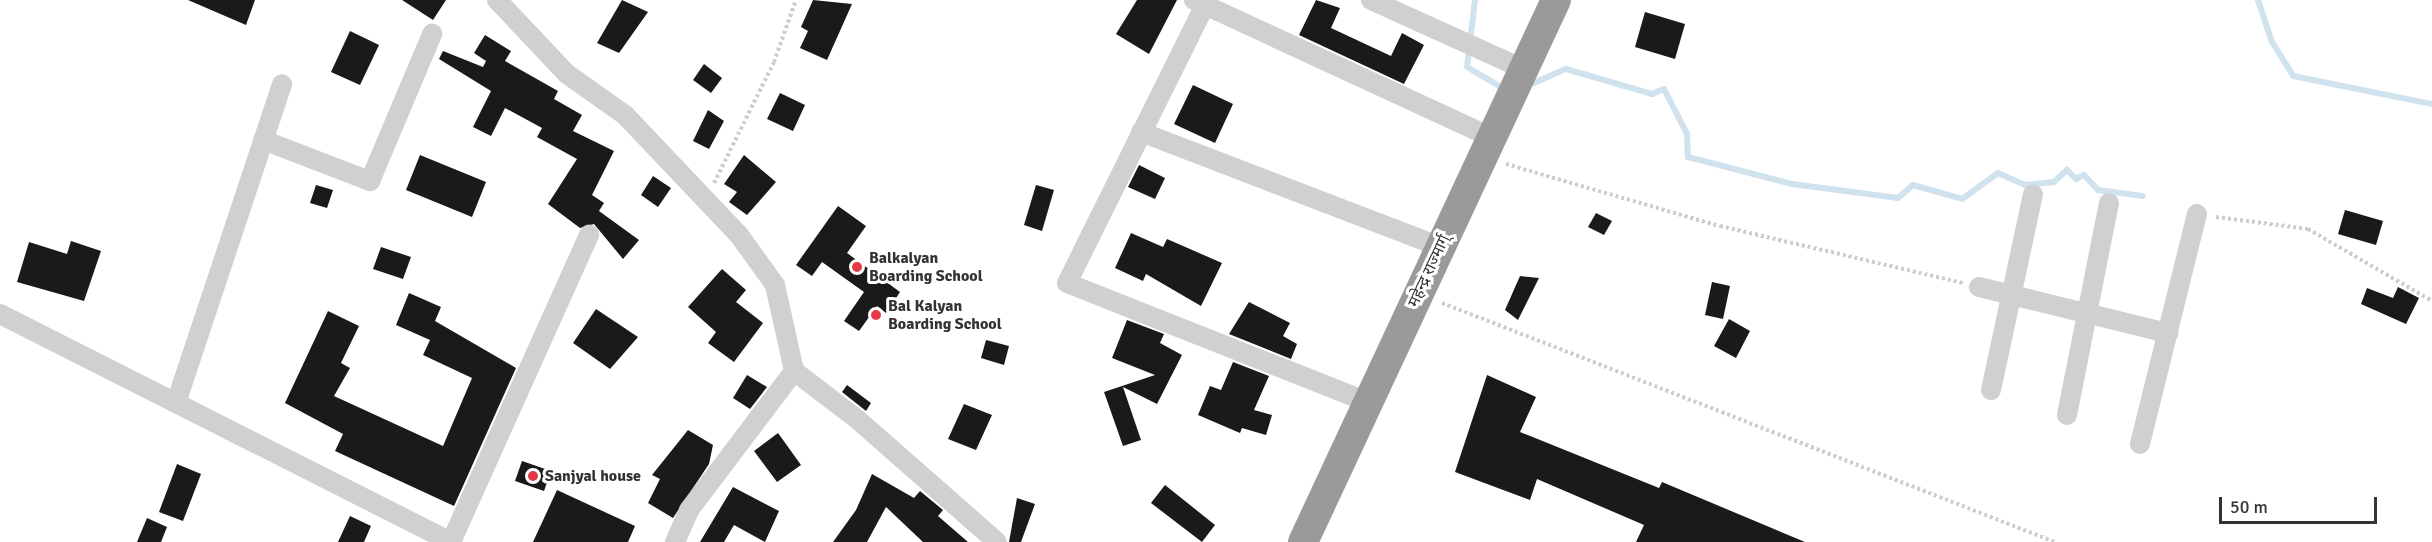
<!DOCTYPE html>
<meta charset="utf-8">
<style>
body{margin:0}
#map{position:relative;width:2432px;height:542px;overflow:hidden;background:#fff;font-family:Signika,"Noto Sans Devanagari",sans-serif}
div>[style]{position:absolute}
[style*='--x']{left:calc(var(--x)*1px);top:calc(var(--y)*1px);width:calc(var(--w)*1px);rotate:calc(var(--a)*1deg)}
.stream>*{height:6px;margin:-3px;padding:0 3px;transform-origin:3px;border-radius:3px;background:#cfe2ee}
.building>*{inset:0;background:#1a1a1a}
.path>*{height:4px;margin-top:-2px;transform-origin:0;background:repeating-linear-gradient(90deg,#cdcdcd 0 3px,transparent 0 6px)}
.minor>*{height:20px;margin:-10px;padding:0 10px;transform-origin:10px;border-radius:10px;background:#d0d0d0}
.highway>*{height:30px;margin:-15px;padding:0 15px;transform-origin:15px;border-radius:15px;background:#9a9a9a}
.dots>*{width:16px;height:16px;translate:-50% -50%;box-sizing:border-box;border:3px solid #fff;border-radius:50%}
span{translate:-50% -50%;white-space:nowrap;text-align:center;line-height:1.15;-webkit-text-stroke:6px #fff;paint-order:stroke}
.poi-label{font-size:16px;color:#333;font-weight:700}
.left{translate:0 -50%;text-align:left}
.street-label{font-size:16px;color:#333}
.scale{position:absolute;left:2219px;top:497px;width:158px;height:27px;box-sizing:border-box;border:3px solid #333;border-top:0;padding-left:8px;font-size:18px;line-height:21px;white-space:nowrap;color:#333;-webkit-text-stroke:4px #fff;paint-order:stroke}
</style>
<div id="map">
<div class="stream">
<i style="--x:1475;--y:0;--w:67;--a:96.8"></i>
<i style="--x:1467;--y:67;--w:45;--a:30.5"></i>
<i style="--x:2258;--y:0;--w:44;--a:71.6"></i>
<i style="--x:2272;--y:42;--w:40;--a:58"></i>
<i style="--x:2293;--y:76;--w:142;--a:11.4"></i>
<i style="--x:1534;--y:83;--w:35;--a:-24"></i>
<i style="--x:1566;--y:69;--w:90;--a:16.2"></i>
<i style="--x:1652;--y:94;--w:13;--a:-23"></i>
<i style="--x:1664;--y:89;--w:51;--a:62.9"></i>
<i style="--x:1687;--y:134;--w:23;--a:88"></i>
<i style="--x:1688;--y:157;--w:107;--a:14.6"></i>
<i style="--x:1792;--y:184;--w:107;--a:7.5"></i>
<i style="--x:1898;--y:198;--w:20;--a:-41"></i>
<i style="--x:1913;--y:185;--w:51;--a:15.9"></i>
<i style="--x:1962;--y:199;--w:44;--a:-35.8"></i>
<i style="--x:1998;--y:173;--w:30;--a:24"></i>
<i style="--x:2025;--y:185;--w:29;--a:-6"></i>
<i style="--x:2054;--y:182;--w:18;--a:-43"></i>
<i style="--x:2067;--y:170;--w:13;--a:45"></i>
<i style="--x:2076;--y:179;--w:9;--a:-27"></i>
<i style="--x:2084;--y:175;--w:21;--a:47"></i>
<i style="--x:2098;--y:190;--w:45;--a:7.6"></i>
</div>
<div class="building">
<i style="clip-path:polygon(188px 0,255px 0,246px 25px)"></i>
<i style="clip-path:polygon(402px 0,446px 0,433px 20px)"></i>
<i style="clip-path:polygon(622px 0,648px 12px,619px 53px,597px 43px)"></i>
<i style="clip-path:polygon(813px 0,852px 4px,827px 60px,800px 48px,808px 31px,801px 27px)"></i>
<i style="clip-path:polygon(1137px 0,1177px 0,1149px 54px,1116px 34px)"></i>
<i style="clip-path:polygon(1316px 0,1340px 8px,1331px 28px,1391px 56px,1402px 33px,1424px 45px,1404px 84px,1299px 35px)"></i>
<i style="clip-path:polygon(1645px 12px,1685px 24px,1675px 59px,1635px 47px)"></i>
<i style="clip-path:polygon(350px 31px,379px 45px,360px 85px,331px 72px)"></i>
<i style="clip-path:polygon(485px 35px,511px 51px,505px 61px,558px 91px,554px 99px,582px 115px,573px 131px,614px 151px,592px 195px,604px 203px,599px 211px,639px 240px,623px 259px,594px 224px,580px 228px,548px 204px,577px 159px,537px 137px,542px 128px,505px 108px,491px 136px,473px 127px,491px 91px,439px 59px,443px 51px,483px 67px,486px 61px,474px 53px)"></i>
<i style="clip-path:polygon(704px 64px,722px 78px,711px 93px,693px 80px)"></i>
<i style="clip-path:polygon(1193px 85px,1233px 104px,1215px 143px,1174px 124px)"></i>
<i style="clip-path:polygon(780px 93px,805px 105px,793px 131px,767px 119px)"></i>
<i style="clip-path:polygon(708px 110px,724px 121px,709px 149px,693px 141px)"></i>
<i style="clip-path:polygon(420px 155px,486px 182px,472px 217px,406px 190px)"></i>
<i style="clip-path:polygon(744px 155px,776px 182px,747px 215px,729px 202px,737px 192px,724px 184px)"></i>
<i style="clip-path:polygon(1139px 165px,1165px 178px,1155px 199px,1128px 187px)"></i>
<i style="clip-path:polygon(653px 176px,671px 188px,658px 207px,641px 195px)"></i>
<i style="clip-path:polygon(316px 185px,333px 190px,327px 208px,310px 203px)"></i>
<i style="clip-path:polygon(1036px 185px,1054px 190px,1042px 231px,1024px 225px)"></i>
<i style="clip-path:polygon(838px 206px,866px 226px,847px 253px,900px 292px,886px 313px,877px 306px,859px 331px,844px 321px,864px 292px,822px 262px,812px 276px,796px 265px)"></i>
<i style="clip-path:polygon(2345px 210px,2383px 221px,2376px 245px,2338px 234px)"></i>
<i style="clip-path:polygon(1596px 213px,1612px 221px,1604px 235px,1588px 227px)"></i>
<i style="clip-path:polygon(1131px 233px,1163px 247px,1167px 239px,1222px 263px,1201px 306px,1146px 274px,1143px 281px,1115px 268px)"></i>
<i style="clip-path:polygon(71px 241px,101px 251px,84px 301px,17px 282px,29px 242px,67px 254px)"></i>
<i style="clip-path:polygon(381px 247px,411px 257px,403px 279px,373px 269px)"></i>
<i style="clip-path:polygon(722px 269px,746px 290px,736px 302px,763px 323px,734px 362px,708px 343px,716px 332px,688px 307px)"></i>
<i style="clip-path:polygon(1520px 276px,1539px 278px,1518px 320px,1505px 310px)"></i>
<i style="clip-path:polygon(1712px 282px,1730px 286px,1723px 319px,1705px 315px)"></i>
<i style="clip-path:polygon(2398px 287px,2419px 298px,2406px 324px,2361px 304px,2367px 288px,2393px 298px)"></i>
<i style="clip-path:polygon(409px 293px,441px 307px,435px 321px,516px 368px,454px 506px,335px 451px,343px 434px,285px 403px,328px 311px,359px 326px,341px 363px,350px 368px,334px 396px,443px 446px,472px 378px,423px 355px,430px 340px,396px 325px)"></i>
<i style="clip-path:polygon(1249px 302px,1290px 323px,1283px 336px,1297px 344px,1291px 359px,1229px 334px)"></i>
<i style="clip-path:polygon(596px 309px,638px 337px,610px 369px,573px 343px)"></i>
<i style="clip-path:polygon(1729px 319px,1750px 331px,1736px 358px,1714px 346px)"></i>
<i style="clip-path:polygon(1127px 320px,1164px 334px,1160px 343px,1182px 355px,1157px 404px,1123px 387px,1141px 440px,1123px 446px,1104px 392px,1155px 375px,1112px 358px)"></i>
<i style="clip-path:polygon(986px 340px,1009px 346px,1004px 365px,981px 358px)"></i>
<i style="clip-path:polygon(1233px 362px,1269px 376px,1254px 410px,1272px 415px,1266px 435px,1242px 428px,1240px 433px,1198px 415px,1210px 386px,1221px 390px)"></i>
<i style="clip-path:polygon(747px 375px,767px 387px,750px 409px,733px 398px)"></i>
<i style="clip-path:polygon(1487px 375px,1536px 397px,1520px 432px,1659px 488px,1662px 482px,1805px 542px,1636px 542px,1644px 525px,1537px 479px,1530px 500px,1455px 472px)"></i>
<i style="clip-path:polygon(847px 385px,871px 403px,866px 411px,842px 392px)"></i>
<i style="clip-path:polygon(964px 404px,992px 415px,976px 450px,948px 439px)"></i>
<i style="clip-path:polygon(688px 430px,713px 445px,709px 464px,673px 518px,648px 503px,660px 479px,652px 475px)"></i>
<i style="clip-path:polygon(778px 433px,801px 465px,777px 482px,754px 451px)"></i>
<i style="clip-path:polygon(522px 461px,551px 471px,544px 491px,515px 481px)"></i>
<i style="clip-path:polygon(177px 464px,201px 474px,183px 521px,159px 512px)"></i>
<i style="clip-path:polygon(872px 474px,914px 498px,920px 491px,943px 510px,938px 516px,968px 542px,923px 542px,886px 507px,867px 542px,833px 542px,856px 510px)"></i>
<i style="clip-path:polygon(1165px 485px,1215px 525px,1202px 542px,1151px 503px)"></i>
<i style="clip-path:polygon(733px 487px,779px 511px,765px 542px,734px 525px,724px 542px,700px 542px)"></i>
<i style="clip-path:polygon(557px 490px,635px 526px,628px 542px,533px 542px)"></i>
<i style="clip-path:polygon(1017px 498px,1035px 504px,1021px 542px,1009px 542px)"></i>
<i style="clip-path:polygon(350px 516px,371px 526px,364px 542px,338px 542px)"></i>
<i style="clip-path:polygon(147px 518px,167px 527px,161px 542px,137px 542px)"></i>
</div>
<div class="path">
<i style="--x:1506;--y:164;--w:223;--a:16.2"></i>
<i style="--x:1720;--y:226;--w:250;--a:13.2"></i>
<i style="--x:714;--y:183;--w:135;--a:-63.6"></i>
<i style="--x:774;--y:62;--w:66;--a:-70.5"></i>
<i style="--x:2216;--y:217;--w:93;--a:7.4"></i>
<i style="--x:2308;--y:229;--w:143;--a:30.1"></i>
<i style="--x:1442;--y:303;--w:658;--a:21.3"></i>
</div>
<div class="minor">
<i style="--x:497;--y:0;--w:102;--a:46.6"></i>
<i style="--x:567;--y:74;--w:71;--a:35.3"></i>
<i style="--x:625;--y:115;--w:166;--a:46.5"></i>
<i style="--x:739;--y:235;--w:62;--a:54.2"></i>
<i style="--x:775;--y:285;--w:88;--a:77.5"></i>
<i style="--x:794;--y:371;--w:79;--a:37.3"></i>
<i style="--x:857;--y:419;--w:186;--a:41.3"></i>
<i style="--x:1194;--y:0;--w:327;--a:24.8"></i>
<i style="--x:1371;--y:0;--w:167;--a:24.4"></i>
<i style="--x:1204;--y:7;--w:308;--a:116.4"></i>
<i style="--x:1067;--y:283;--w:323;--a:21.6"></i>
<i style="--x:1141;--y:132;--w:320;--a:21"></i>
<i style="--x:263;--y:140;--w:115;--a:21"></i>
<i style="--x:370;--y:181;--w:160;--a:-67.1"></i>
<i style="--x:1979;--y:287;--w:195;--a:13.7"></i>
<i style="--x:0;--y:314;--w:505;--a:26.82"></i>
<i style="--x:1991;--y:390;--w:200;--a:-77.9"></i>
<i style="--x:176;--y:403;--w:336;--a:-71.6"></i>
<i style="--x:2067;--y:415;--w:216;--a:-78.8"></i>
<i style="--x:2140;--y:444;--w:237;--a:-76.1"></i>
<i style="--x:451;--y:542;--w:337;--a:-65.8"></i>
<i style="--x:675;--y:542;--w:35;--a:-66"></i>
<i style="--x:689;--y:510;--w:174;--a:-52.9"></i>
</div>
<div class="highway">
<i style="--x:1303;--y:542;--w:598;--a:-64.98"></i>
</div>
<div class="dots">
<i style="left:857px;top:267px;background:#e63946"></i>
<i style="left:876px;top:315px;background:#e63946"></i>
<i style="left:533px;top:476px;background:#e63946"></i>
</div>
<div class="poi-label">
<span class="left" style="left:869px;top:267px">Balkalyan<br>Boarding School</span>
<span class="left" style="left:888px;top:315px">Bal Kalyan<br>Boarding School</span>
<span class="left" style="left:545px;top:476px">Sanjyal house</span>
</div>
<div class="street-label">
<span style="left:1429px;top:271px;rotate:-65deg">महेन्द्र राज्मार्ग्</span>
</div>
<div class="scale">50 m</div>
</div>
